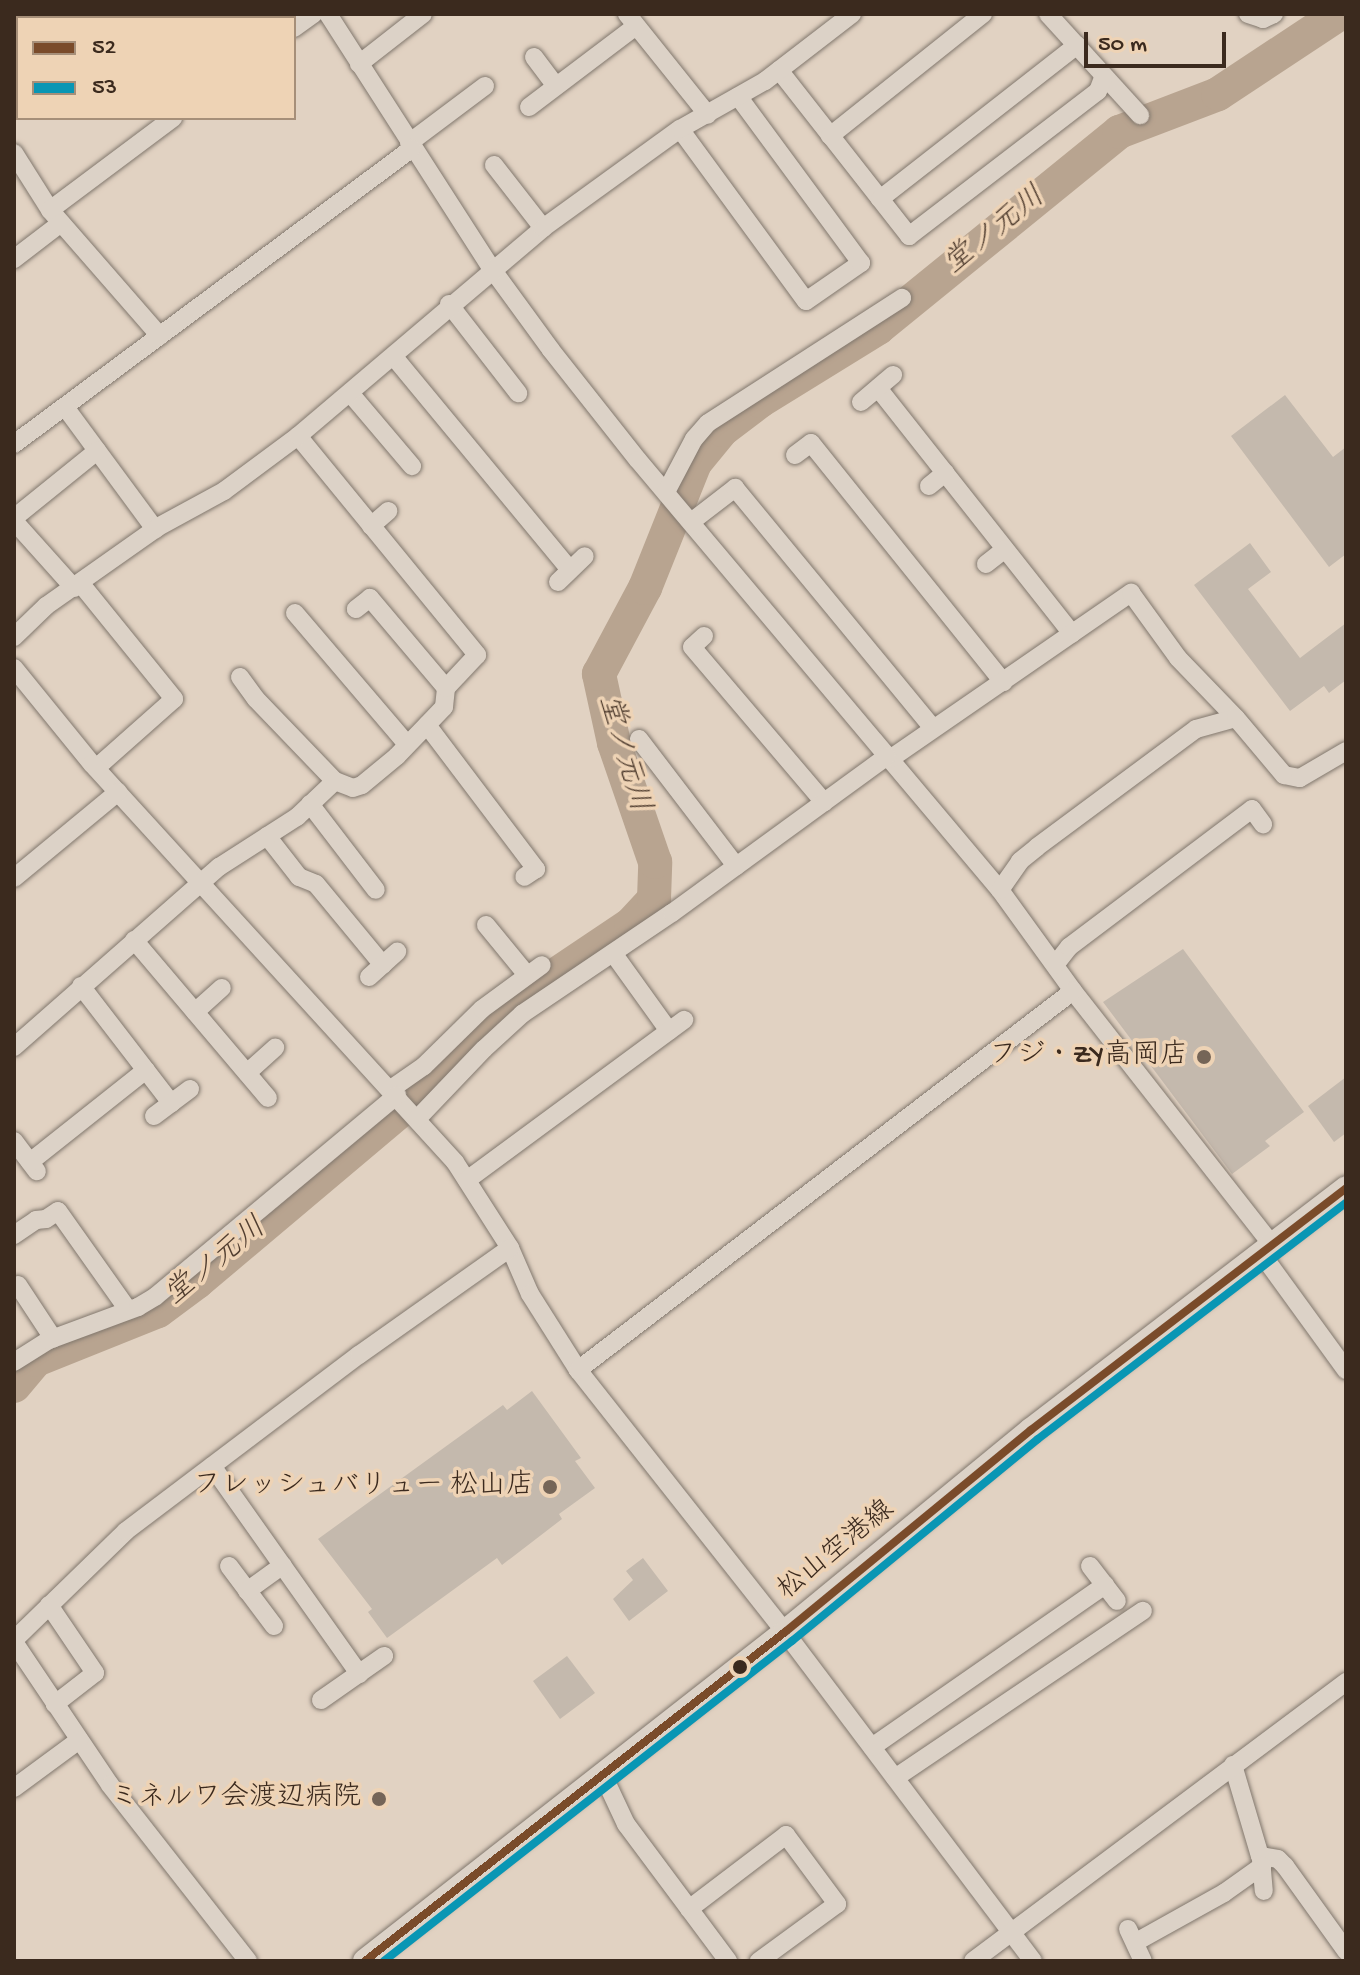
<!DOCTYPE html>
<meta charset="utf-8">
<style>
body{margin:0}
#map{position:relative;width:1360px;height:1975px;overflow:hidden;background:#e1d2c2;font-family:"Gochi Hand","Klee One",sans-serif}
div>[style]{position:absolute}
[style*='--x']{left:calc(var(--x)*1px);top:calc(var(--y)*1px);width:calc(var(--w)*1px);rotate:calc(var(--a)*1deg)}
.river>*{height:34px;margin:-17px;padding:0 17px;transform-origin:17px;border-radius:17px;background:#b8a490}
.building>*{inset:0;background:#c4b9ad}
.roads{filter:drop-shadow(0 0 2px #81776d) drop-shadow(0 0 2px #81776d)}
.minor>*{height:18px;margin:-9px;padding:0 9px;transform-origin:9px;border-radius:9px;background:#dcd2c7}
.major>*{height:24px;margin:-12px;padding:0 12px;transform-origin:12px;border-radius:12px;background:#dcd2c7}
.bus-1>*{height:8px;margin:-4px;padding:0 4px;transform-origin:4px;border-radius:4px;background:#7a4b2a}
.bus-2>*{height:8px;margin:-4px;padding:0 4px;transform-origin:4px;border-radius:4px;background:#0996b4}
.dots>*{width:22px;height:22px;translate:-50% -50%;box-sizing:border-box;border:4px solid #eed3b5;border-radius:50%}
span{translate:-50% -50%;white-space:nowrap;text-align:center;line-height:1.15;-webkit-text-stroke:7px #eed3b5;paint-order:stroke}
.poi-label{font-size:28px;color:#3b2a1e}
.right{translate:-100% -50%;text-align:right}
.street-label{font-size:28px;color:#3b2a1e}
.water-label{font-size:30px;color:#513e30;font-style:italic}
.frame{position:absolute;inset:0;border:16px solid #3b2a1e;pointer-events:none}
.legend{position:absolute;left:16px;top:16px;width:280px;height:104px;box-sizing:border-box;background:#eed3b5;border:2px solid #a68f79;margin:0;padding:10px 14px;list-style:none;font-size:24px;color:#3b2a1e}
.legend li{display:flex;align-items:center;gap:16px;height:40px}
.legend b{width:40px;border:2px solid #a68f79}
.scale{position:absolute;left:1084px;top:32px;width:142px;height:36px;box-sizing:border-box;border:4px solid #3b2a1e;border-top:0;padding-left:10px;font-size:24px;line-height:28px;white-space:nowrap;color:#3b2a1e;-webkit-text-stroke:6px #eed3b5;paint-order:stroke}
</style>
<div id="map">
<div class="river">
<i style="--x:14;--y:1386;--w:34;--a:-50"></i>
<i style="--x:36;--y:1360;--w:131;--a:-21.9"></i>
<i style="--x:158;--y:1311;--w:49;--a:-36.6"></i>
<i style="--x:197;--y:1282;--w:289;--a:-40.1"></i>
<i style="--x:418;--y:1096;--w:132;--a:-44.4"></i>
<i style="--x:512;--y:1004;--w:143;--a:-33.9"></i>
<i style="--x:631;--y:924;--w:34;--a:-47"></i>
<i style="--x:654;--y:899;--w:37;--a:-88"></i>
<i style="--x:655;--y:862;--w:126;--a:-109"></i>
<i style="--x:614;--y:743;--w:71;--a:-102.3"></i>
<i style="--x:599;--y:674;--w:98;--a:-61.9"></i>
<i style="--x:645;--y:588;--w:135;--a:-68.2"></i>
<i style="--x:695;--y:463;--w:43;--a:-50.7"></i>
<i style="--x:722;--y:430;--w:48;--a:-37.3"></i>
<i style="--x:760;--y:401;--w:139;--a:-31.7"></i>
<i style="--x:878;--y:328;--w:311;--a:-39.1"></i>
<i style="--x:1119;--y:132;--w:106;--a:-21"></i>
<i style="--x:1218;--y:94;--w:145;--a:-33.5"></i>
</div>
<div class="building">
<i style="clip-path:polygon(1285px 395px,1333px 457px,1346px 447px,1346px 554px,1329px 567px,1231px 436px)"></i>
<i style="clip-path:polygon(1250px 543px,1271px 572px,1248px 589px,1300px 658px,1346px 623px,1346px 680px,1329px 693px,1324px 686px,1290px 711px,1194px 585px)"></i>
<i style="clip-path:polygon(1183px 949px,1304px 1112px,1265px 1141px,1270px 1146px,1232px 1174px,1103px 1002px)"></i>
<i style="clip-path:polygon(1346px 1077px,1346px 1133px,1334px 1142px,1308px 1106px)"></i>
<i style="clip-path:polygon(532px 1391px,581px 1458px,575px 1461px,595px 1488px,559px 1514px,562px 1519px,502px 1565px,497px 1558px,387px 1638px,368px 1612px,372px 1609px,318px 1539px,503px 1405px,507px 1410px)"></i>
<i style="clip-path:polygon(643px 1558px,668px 1591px,629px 1621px,613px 1599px,633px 1580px,626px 1571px)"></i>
<i style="clip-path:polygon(567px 1656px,595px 1693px,560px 1719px,533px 1681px)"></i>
</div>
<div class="roads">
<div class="minor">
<i style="--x:328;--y:14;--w:303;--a:57.3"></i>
<i style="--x:492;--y:269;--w:100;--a:53.9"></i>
<i style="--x:551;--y:350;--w:140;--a:51.7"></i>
<i style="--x:638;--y:460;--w:562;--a:49.91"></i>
<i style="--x:1000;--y:890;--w:125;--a:54.1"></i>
<i style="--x:1073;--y:991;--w:323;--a:51.9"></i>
<i style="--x:627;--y:14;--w:129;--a:51.3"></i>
<i style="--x:1048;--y:14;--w:137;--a:47.7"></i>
<i style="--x:1248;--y:14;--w:16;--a:18"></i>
<i style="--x:1263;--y:19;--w:12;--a:-24"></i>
<i style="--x:294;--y:28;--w:24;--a:-36"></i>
<i style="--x:534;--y:57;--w:36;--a:53"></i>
<i style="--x:359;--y:64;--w:81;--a:-38"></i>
<i style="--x:779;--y:70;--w:211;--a:51.9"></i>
<i style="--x:909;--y:236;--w:238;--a:-37.5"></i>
<i style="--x:1098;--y:91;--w:14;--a:-69"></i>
<i style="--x:529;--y:107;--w:134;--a:-37.1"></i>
<i style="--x:680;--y:129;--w:213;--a:53.8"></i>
<i style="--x:806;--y:301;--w:67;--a:-34.6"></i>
<i style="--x:861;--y:263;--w:207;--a:-126.4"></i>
<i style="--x:830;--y:136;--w:196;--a:-38.6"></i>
<i style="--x:409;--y:143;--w:95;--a:-36.9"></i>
<i style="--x:14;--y:153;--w:67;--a:57.7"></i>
<i style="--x:50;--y:210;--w:167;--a:48.9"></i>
<i style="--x:494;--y:165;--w:80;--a:52.1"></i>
<i style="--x:880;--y:199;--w:250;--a:-38"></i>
<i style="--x:50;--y:210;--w:154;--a:-36.8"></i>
<i style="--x:14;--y:259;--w:59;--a:-37.5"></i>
<i style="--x:449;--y:304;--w:113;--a:52.2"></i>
<i style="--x:394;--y:357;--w:276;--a:50.4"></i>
<i style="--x:878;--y:388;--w:313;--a:51.7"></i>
<i style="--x:350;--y:393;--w:96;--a:49.7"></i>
<i style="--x:861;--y:402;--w:42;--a:-40.2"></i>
<i style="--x:65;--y:407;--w:152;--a:53.6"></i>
<i style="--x:298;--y:436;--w:283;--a:50.7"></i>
<i style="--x:477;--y:655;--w:45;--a:133.2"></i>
<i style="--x:14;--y:444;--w:496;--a:-36.6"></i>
<i style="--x:795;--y:455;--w:20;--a:-37"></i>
<i style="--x:811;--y:443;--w:307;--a:51.2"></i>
<i style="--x:929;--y:486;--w:21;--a:-39"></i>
<i style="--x:666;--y:492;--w:60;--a:-62.2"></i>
<i style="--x:694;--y:439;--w:21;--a:-49"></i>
<i style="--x:708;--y:423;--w:231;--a:-32.8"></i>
<i style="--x:14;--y:518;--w:107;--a:-38.9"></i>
<i style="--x:14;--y:521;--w:90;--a:48.2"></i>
<i style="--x:691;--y:522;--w:56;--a:-37.7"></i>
<i style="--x:735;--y:488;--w:311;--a:50.5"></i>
<i style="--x:371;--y:526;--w:23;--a:-41"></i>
<i style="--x:986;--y:564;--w:24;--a:-38"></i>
<i style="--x:558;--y:582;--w:37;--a:-44"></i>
<i style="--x:81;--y:584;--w:148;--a:51"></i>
<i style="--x:174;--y:699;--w:104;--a:138.5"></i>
<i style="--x:295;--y:613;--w:172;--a:49.5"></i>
<i style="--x:704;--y:636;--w:16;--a:137"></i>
<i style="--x:692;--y:647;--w:204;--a:49.6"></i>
<i style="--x:14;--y:637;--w:45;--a:-44.1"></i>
<i style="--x:46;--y:606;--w:137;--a:-35.2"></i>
<i style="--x:158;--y:527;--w:75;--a:-28.6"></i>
<i style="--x:224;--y:491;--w:92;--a:-36.6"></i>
<i style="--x:298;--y:436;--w:321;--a:-40.3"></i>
<i style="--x:543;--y:228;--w:169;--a:-35.9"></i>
<i style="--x:680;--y:129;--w:98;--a:-29.5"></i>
<i style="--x:765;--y:81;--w:110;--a:-37.6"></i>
<i style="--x:14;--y:668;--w:124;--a:50.9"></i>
<i style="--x:92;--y:764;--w:539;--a:47.63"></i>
<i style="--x:455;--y:1162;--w:102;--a:57.4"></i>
<i style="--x:510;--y:1248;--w:50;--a:66.5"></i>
<i style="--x:530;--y:1294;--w:90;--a:57.7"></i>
<i style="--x:578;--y:1370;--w:334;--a:51.7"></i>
<i style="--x:785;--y:1632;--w:412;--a:53"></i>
<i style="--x:240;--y:677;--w:27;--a:54"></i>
<i style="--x:256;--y:699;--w:114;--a:46.1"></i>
<i style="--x:427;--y:725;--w:181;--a:52.9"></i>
<i style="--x:536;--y:869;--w:14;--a:146"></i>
<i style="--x:639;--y:739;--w:160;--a:52.6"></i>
<i style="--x:890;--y:759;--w:293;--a:-34.6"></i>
<i style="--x:1131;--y:593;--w:80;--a:54.1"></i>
<i style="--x:1178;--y:658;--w:83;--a:46"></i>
<i style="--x:310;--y:804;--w:108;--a:52.5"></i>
<i style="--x:267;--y:836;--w:52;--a:52"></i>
<i style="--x:299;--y:877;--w:18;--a:22"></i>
<i style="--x:316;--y:884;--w:105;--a:50.4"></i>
<i style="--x:14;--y:878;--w:135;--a:-39.6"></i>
<i style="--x:1000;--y:890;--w:35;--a:-55"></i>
<i style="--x:1020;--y:861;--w:22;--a:-39"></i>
<i style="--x:1037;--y:847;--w:198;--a:-36.6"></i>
<i style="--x:1196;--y:729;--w:41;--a:-15.4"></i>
<i style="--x:1236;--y:718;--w:75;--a:49.9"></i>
<i style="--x:1284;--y:775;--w:16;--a:11"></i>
<i style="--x:1300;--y:778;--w:53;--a:-30.4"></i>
<i style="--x:486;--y:925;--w:65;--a:50.6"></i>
<i style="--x:134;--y:940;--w:207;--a:49.7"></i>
<i style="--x:613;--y:953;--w:96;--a:54.3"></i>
<i style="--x:1055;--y:965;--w:23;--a:-52"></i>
<i style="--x:1069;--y:947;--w:229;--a:-37"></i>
<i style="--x:1252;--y:809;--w:19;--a:54"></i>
<i style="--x:369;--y:977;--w:38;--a:-42"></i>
<i style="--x:81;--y:986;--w:148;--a:52.4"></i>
<i style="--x:195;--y:1012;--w:36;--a:-42"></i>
<i style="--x:14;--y:1047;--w:273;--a:-41.3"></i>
<i style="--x:219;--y:867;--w:93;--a:-32.7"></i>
<i style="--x:297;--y:817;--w:52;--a:-43.5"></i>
<i style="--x:335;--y:781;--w:19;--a:21"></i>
<i style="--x:353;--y:788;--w:9;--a:-18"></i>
<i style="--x:362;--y:785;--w:45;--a:-39.6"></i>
<i style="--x:397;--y:756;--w:68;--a:-46.2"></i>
<i style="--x:444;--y:707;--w:19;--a:-84"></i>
<i style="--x:446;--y:688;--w:118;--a:-130.2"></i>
<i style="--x:370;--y:598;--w:18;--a:142"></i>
<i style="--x:247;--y:1073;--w:38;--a:-42"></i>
<i style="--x:391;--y:1089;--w:40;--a:-34.9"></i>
<i style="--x:424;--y:1066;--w:81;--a:-44.5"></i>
<i style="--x:482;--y:1009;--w:74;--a:-36.3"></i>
<i style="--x:154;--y:1116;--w:45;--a:-36.9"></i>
<i style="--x:418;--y:1118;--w:95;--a:-46.3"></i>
<i style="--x:484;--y:1049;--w:52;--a:-42.6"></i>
<i style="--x:522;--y:1014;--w:181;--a:-34"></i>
<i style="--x:672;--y:913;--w:266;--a:-36.1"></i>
<i style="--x:14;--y:1141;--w:38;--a:53"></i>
<i style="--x:30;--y:1162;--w:148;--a:-38.4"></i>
<i style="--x:467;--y:1180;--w:270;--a:-36.4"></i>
<i style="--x:14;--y:1235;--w:27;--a:-34"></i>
<i style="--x:36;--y:1220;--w:10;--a:-6"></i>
<i style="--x:46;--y:1219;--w:14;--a:-34"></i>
<i style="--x:58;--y:1211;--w:121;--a:54.7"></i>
<i style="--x:1261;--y:1253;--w:145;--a:54"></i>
<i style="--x:18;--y:1285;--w:64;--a:56.6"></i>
<i style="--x:14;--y:1362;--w:41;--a:-32.2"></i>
<i style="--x:49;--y:1340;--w:95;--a:-20.3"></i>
<i style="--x:138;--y:1307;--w:21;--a:-31"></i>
<i style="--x:156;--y:1296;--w:314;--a:-39.8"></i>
<i style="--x:578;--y:1370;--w:623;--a:-37.44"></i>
<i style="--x:212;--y:1466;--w:255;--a:54.7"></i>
<i style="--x:229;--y:1566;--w:75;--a:53.1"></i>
<i style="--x:1090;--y:1566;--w:44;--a:52.4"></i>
<i style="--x:247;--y:1591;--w:44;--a:-35.8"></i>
<i style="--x:49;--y:1605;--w:82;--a:55.9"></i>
<i style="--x:95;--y:1673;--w:51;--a:142.2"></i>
<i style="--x:14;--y:1640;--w:156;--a:-44.2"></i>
<i style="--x:126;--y:1531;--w:292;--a:-37.1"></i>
<i style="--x:359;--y:1355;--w:185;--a:-35.3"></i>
<i style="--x:14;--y:1642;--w:172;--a:56.1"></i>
<i style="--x:110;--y:1785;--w:224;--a:51.9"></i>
<i style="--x:321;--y:1700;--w:77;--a:-34.9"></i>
<i style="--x:872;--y:1747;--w:284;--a:-34.8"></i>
<i style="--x:1233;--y:1765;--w:95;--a:73.5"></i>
<i style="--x:1260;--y:1856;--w:18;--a:9"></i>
<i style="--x:1278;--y:1859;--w:10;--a:45"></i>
<i style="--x:1285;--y:1866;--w:105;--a:54.3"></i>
<i style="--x:603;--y:1775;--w:54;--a:64.9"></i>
<i style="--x:626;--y:1824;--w:171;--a:53.3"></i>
<i style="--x:895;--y:1778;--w:299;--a:-34"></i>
<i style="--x:14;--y:1788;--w:81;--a:-36.4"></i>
<i style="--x:1261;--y:1859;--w:32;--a:85"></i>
<i style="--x:689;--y:1909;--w:122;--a:-37.3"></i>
<i style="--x:786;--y:1835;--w:86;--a:53.5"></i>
<i style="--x:837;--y:1904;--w:97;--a:143.8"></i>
<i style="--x:1128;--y:1929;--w:35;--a:65"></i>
<i style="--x:1136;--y:1942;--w:101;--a:-29.1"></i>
<i style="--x:1224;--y:1893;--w:47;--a:-35.4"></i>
<i style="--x:973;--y:1961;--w:466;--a:-36.8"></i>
</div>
<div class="major">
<i style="--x:365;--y:1961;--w:534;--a:-38.07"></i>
<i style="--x:785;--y:1632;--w:318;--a:-39.4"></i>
<i style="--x:1031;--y:1430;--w:397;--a:-37.5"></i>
</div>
</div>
<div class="bus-1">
<i style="--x:365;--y:1961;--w:534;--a:-38.07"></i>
<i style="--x:785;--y:1632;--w:318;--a:-39.4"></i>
<i style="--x:1031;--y:1430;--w:397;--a:-37.5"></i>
</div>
<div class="bus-2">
<i style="--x:384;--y:1961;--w:519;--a:-38.11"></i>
<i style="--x:792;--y:1641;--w:318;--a:-39.4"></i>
<i style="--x:1038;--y:1439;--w:388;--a:-37.5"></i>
</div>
<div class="dots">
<i style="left:1204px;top:1057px;background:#756557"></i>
<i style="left:550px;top:1487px;background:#756557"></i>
<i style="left:740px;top:1667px;background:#3b2a1e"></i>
<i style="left:379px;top:1799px;background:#756557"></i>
</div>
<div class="poi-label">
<span class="right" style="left:1188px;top:1057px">フジ・ZY高岡店</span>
<span class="right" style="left:534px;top:1487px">フレッシュバリュー 松山店</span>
<span class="right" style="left:361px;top:1799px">ミネルワ会渡辺病院</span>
</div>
<div class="street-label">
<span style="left:837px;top:1551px;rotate:-39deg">松山空港線</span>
</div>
<div class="water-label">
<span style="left:996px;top:232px;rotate:-39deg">堂ノ元川</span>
<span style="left:622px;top:754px;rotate:74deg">堂ノ元川</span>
<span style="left:217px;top:1263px;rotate:-39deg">堂ノ元川</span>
</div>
<div class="frame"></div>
<ul class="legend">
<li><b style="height:10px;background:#7a4b2a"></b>52</li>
<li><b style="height:10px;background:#0996b4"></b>53</li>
</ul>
<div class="scale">50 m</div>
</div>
